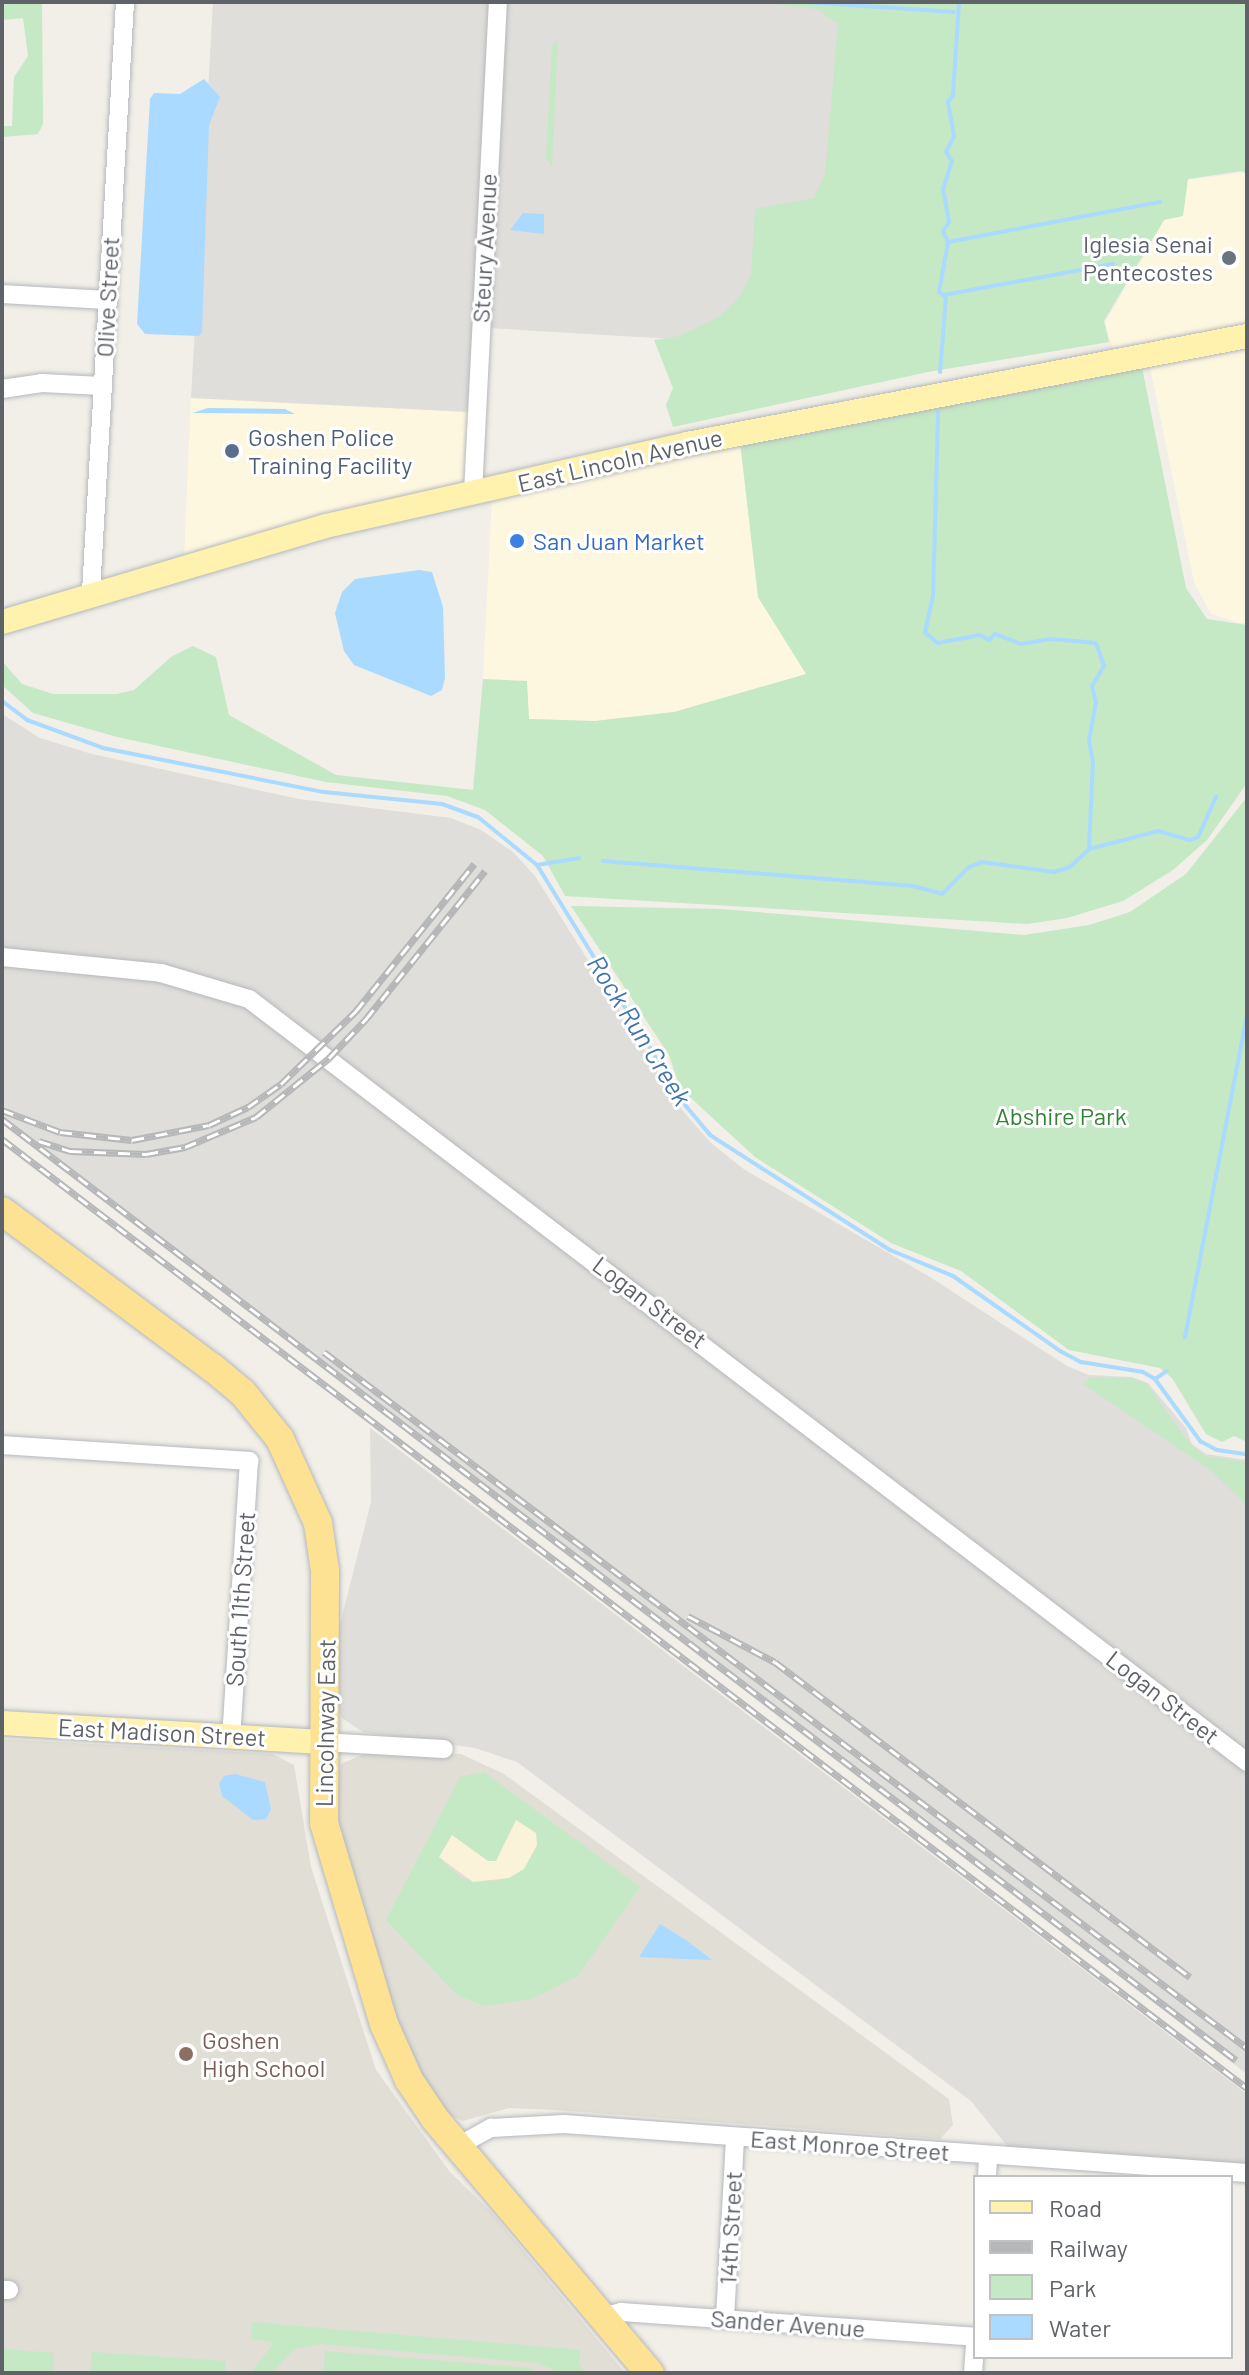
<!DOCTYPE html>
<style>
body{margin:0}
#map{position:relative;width:1249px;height:2375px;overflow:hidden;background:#f1efe8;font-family:Barlow,sans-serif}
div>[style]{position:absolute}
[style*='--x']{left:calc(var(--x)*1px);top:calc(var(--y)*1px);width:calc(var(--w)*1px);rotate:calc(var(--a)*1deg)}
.commercial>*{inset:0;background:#fef7e0}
.industrial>*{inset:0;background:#e0deda}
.education>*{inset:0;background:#e1ded6}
.green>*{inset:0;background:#c5e8c5}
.sand>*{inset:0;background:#fbf3d9}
.water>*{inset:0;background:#aadaff}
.stream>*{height:4px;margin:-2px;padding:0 2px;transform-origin:2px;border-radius:2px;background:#aadaff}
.roads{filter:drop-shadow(0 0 2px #b5b8bc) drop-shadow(0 0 2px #b5b8bc)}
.minor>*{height:18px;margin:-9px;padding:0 9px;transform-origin:9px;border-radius:9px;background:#fff}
.major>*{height:24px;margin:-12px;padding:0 12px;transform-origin:12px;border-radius:12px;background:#fff2af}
.highway>*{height:28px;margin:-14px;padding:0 14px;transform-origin:14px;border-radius:14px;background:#fde293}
.rail>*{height:7px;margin-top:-3.5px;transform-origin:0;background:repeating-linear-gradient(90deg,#fff 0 12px,#b6b7b8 0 24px);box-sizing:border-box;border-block:2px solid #b6b7b8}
.dots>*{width:22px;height:22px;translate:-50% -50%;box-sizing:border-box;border:4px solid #fff;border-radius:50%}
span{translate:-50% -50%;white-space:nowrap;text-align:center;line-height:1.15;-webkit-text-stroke:6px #fff;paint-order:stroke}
.worship-label{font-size:24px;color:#5b616d}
.right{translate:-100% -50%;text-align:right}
.street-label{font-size:24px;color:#5f6368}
.service-label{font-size:24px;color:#4e5e75}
.left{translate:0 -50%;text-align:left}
.shop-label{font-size:24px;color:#366cbe}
.park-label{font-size:24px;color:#348238}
.education-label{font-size:24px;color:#785e54}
.water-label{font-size:26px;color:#4174aa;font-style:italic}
.frame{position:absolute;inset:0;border:4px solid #5f6368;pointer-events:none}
.legend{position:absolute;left:973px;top:2175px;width:260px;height:184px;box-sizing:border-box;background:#fff;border:2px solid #bfc1c3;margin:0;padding:10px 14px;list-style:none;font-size:24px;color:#5f6368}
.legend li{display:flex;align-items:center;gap:16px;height:40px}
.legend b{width:40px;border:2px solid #bfc1c3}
</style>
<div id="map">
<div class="commercial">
<i style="clip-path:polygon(1247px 172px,1247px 623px,1240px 623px,1211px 614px,1194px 582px,1146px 347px,1114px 353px,1105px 323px,1188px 180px)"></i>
<i style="clip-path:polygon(191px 398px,469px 412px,468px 486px,184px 559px)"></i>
<i style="clip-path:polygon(740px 442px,758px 597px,807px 674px,674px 712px,595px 721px,528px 719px,526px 681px,483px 679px,492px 499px)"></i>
</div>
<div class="industrial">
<i style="clip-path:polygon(213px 2px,778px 2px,867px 7px,853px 228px,756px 344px,489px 328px,469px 412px,191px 398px)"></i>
<i style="clip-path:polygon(2px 714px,40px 738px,92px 754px,299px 799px,451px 818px,481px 830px,513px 852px,535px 876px,683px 1111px,711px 1143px,745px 1170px,930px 1277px,1067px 1366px,1089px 1375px,1132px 1377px,1148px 1383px,1186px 1428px,1192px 1444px,1206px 1454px,1247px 1460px,1247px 2074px,2px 1124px)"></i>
<i style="clip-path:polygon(370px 1428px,1247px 2094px,1247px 2166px,1008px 2147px,971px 2101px,517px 1762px,475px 1748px,363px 1732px,342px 1718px,336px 1695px,337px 1636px,371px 1502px)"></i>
</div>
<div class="education">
<i style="clip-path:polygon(2px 1739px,273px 1754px,294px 1765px,311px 1867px,376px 2070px,450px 2172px,493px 2214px,625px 2373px,2px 2373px)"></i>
<i style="clip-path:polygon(373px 1750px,461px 1754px,504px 1774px,949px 2099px,953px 2125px,940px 2139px,555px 2110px,509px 2108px,463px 2121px,450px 2115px,432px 2096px,394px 2024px,332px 1806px,341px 1764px)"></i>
</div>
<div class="green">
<i style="clip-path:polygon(2px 2px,42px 2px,43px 124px,38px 134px,2px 137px,2px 126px,12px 126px,14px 77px,28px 56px,23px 18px,2px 20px)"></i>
<i style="clip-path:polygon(758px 2px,1247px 2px,1247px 175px,1242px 171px,1188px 179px,1183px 216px,1164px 220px,1104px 321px,1109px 342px,928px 372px,673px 427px,666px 405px,673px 388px,654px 340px,680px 336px,717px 318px,739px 297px,751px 274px,755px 209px,814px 198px,825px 174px,838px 24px,817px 9px)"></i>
<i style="clip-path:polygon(558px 40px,552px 167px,546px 159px,552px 45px)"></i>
<i style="clip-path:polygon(1141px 362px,1186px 588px,1207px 619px,1247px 625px,1247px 783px,1207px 840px,1173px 870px,1123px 901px,1067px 918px,1027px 924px,565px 896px,543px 856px,485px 810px,447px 796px,326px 782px,117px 737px,33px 713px,2px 685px,2px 661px,22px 684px,53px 694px,117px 694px,134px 690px,171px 657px,193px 646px,216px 657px,229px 715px,336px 775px,473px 790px,483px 679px,527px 681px,529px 719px,595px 721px,674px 712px,806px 674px,758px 597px,740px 442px)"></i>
<i style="clip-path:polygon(1247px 797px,1247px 1442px,1234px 1436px,1222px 1442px,1206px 1434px,1172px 1378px,1160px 1368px,1069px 1350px,961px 1271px,891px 1243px,755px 1157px,680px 1088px,669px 1055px,571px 906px,722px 909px,1024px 935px,1089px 925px,1130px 912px,1186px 874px)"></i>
<i style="clip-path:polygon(1090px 1377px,1132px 1378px,1147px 1384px,1190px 1444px,1205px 1456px,1247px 1462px,1247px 1505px,1209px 1469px,1083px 1384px)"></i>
<i style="clip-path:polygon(evenodd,484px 1772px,640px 1887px,578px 1976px,532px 1999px,484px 2006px,457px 1995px,386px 1920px,460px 1777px,484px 1772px,516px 1827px,537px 1845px,535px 1852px,499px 1881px,463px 1879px,443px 1862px,457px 1842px,488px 1862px,496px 1861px,516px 1827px)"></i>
<i style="clip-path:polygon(252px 2322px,580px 2350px,579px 2365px,586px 2373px,562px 2373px,537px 2363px,320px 2344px,295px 2349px,271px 2373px,251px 2373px,274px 2342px,251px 2339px)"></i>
<i style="clip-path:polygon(2px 2349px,54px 2353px,53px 2373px,2px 2373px)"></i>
<i style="clip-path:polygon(325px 2351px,532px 2368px,532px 2373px,323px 2373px)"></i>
<i style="clip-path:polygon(92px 2352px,226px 2361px,225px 2373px,90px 2373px)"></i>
</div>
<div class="sand">
<i style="clip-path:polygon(516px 1820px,536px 1833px,537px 1845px,524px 1869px,509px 1878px,473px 1882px,439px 1857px,452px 1835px,488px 1861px,496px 1861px)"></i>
</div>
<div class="water">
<i style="clip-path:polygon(204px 79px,220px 97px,209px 125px,202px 332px,199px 336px,145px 334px,137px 324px,150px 99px,154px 93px,180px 94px)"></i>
<i style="clip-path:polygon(523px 213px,544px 214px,544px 234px,510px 230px)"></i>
<i style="clip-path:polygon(208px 408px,285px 409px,295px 414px,192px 413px)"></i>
<i style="clip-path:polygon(419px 570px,432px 572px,443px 607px,445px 678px,442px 690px,431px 696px,354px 665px,344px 651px,335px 613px,342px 592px,355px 579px)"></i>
<i style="clip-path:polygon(235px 1774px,265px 1782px,271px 1809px,266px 1819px,253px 1820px,222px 1796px,219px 1783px,224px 1776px)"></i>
<i style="clip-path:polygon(660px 1924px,686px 1940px,712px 1960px,639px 1957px)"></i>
</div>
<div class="stream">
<i style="--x:806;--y:2;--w:148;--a:3.9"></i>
<i style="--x:948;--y:242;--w:216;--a:-10.7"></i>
<i style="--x:943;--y:295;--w:173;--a:-10.3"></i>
<i style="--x:940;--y:372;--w:74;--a:-85.4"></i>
<i style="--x:946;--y:298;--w:9;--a:-139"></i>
<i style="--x:939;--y:292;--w:51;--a:-79.8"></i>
<i style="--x:948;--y:242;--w:12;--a:-114"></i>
<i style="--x:943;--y:231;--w:11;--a:-56"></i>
<i style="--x:949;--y:222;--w:34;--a:-100"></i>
<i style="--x:943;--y:189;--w:29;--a:-72"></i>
<i style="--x:952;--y:161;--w:11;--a:-124"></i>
<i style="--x:946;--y:152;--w:18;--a:-63"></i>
<i style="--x:954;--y:136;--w:35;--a:-100"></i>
<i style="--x:948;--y:102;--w:9;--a:-54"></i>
<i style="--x:953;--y:95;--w:93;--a:-86.3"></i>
<i style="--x:2;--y:701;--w:31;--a:37"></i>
<i style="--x:27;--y:720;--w:81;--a:20.2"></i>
<i style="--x:103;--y:748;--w:225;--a:11.3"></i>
<i style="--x:324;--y:792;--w:119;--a:5.8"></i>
<i style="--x:442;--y:804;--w:38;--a:20"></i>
<i style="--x:478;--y:817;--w:76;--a:39.1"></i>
<i style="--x:537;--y:865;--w:282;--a:58.3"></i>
<i style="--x:685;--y:1105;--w:39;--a:50"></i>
<i style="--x:710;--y:1135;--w:214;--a:32.6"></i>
<i style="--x:890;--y:1250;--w:68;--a:22.4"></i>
<i style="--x:953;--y:1276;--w:131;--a:35"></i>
<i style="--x:1060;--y:1351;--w:24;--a:28"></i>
<i style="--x:1081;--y:1362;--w:63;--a:9.2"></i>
<i style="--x:1143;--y:1372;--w:14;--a:30"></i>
<i style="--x:1155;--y:1379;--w:77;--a:54"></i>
<i style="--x:1200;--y:1441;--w:19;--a:28"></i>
<i style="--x:1217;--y:1450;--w:30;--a:8"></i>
<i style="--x:1089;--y:849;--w:71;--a:-14.6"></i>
<i style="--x:1158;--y:831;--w:33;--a:16"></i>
<i style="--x:1190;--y:840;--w:9;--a:-21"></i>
<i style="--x:1198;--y:837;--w:44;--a:-65.8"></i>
<i style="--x:603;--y:861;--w:311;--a:4.6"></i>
<i style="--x:913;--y:886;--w:30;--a:15"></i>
<i style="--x:942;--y:894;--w:38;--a:-45"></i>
<i style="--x:969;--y:867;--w:14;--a:-21"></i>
<i style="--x:982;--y:862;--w:73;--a:7.9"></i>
<i style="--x:1054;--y:872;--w:17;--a:-17"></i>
<i style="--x:1070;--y:867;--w:26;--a:-43"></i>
<i style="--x:1089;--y:849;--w:87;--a:-87.4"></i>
<i style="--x:1093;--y:762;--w:21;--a:-101"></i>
<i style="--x:1089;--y:741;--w:39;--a:-80"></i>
<i style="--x:1096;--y:703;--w:17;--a:-103"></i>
<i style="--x:1092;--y:686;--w:23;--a:-59"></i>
<i style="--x:1104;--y:666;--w:24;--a:-109"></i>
<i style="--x:1096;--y:643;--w:44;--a:-174.8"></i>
<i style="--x:1052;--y:639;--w:31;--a:171"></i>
<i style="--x:1021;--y:644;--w:28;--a:-159"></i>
<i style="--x:995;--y:634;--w:8;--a:135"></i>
<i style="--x:989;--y:640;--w:10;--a:-151"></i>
<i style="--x:980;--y:635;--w:43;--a:169.2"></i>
<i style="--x:938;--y:643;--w:16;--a:-142"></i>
<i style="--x:925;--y:633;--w:38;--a:-78"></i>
<i style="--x:933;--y:596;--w:184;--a:-88.4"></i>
<i style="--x:537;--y:865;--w:43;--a:-9.5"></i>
<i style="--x:1185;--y:1337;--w:329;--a:-79.1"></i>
<i style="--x:1155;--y:1379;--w:14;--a:-34"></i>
</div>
<div class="roads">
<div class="minor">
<i style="--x:2;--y:294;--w:105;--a:3.3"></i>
<i style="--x:2;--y:389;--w:40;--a:-8.5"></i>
<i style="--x:42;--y:383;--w:60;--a:2.9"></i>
<i style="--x:473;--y:493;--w:492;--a:-87.1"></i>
<i style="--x:91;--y:592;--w:591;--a:-86.7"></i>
<i style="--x:2;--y:957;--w:160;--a:5.7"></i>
<i style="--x:161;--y:973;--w:92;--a:16.5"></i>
<i style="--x:249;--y:999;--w:1256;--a:37.4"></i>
<i style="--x:2;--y:1445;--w:248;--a:3.7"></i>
<i style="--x:249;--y:1461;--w:276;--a:93.7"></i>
<i style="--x:322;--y:1742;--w:122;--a:3.3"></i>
<i style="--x:458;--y:2146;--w:38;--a:-29"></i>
<i style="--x:491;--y:2128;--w:73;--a:-3.1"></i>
<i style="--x:564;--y:2124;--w:685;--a:4.1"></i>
<i style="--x:987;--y:2177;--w:22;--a:-87"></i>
<i style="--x:2;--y:2290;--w:7;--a:0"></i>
<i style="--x:602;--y:2317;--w:20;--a:-15"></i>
<i style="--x:621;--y:2312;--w:355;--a:4"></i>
<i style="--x:725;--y:2318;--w:181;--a:-86.8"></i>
<i style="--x:973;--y:2373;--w:27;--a:-86"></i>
</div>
<div class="major">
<i style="--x:2;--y:622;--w:338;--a:-16.5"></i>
<i style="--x:326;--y:526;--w:370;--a:-12.8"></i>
<i style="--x:687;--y:444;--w:570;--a:-10.92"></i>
<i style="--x:2;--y:1723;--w:321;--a:3.4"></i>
</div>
<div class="highway">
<i style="--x:2;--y:1211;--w:263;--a:36.7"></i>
<i style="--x:213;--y:1368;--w:39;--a:40"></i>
<i style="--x:243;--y:1393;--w:59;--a:51.2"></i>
<i style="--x:280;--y:1439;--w:92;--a:65.7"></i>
<i style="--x:318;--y:1523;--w:49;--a:81.7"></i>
<i style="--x:325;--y:1571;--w:252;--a:90.2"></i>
<i style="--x:324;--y:1823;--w:210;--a:73.4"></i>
<i style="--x:384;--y:2024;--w:61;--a:65.9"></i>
<i style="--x:409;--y:2080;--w:47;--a:56.3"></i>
<i style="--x:435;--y:2119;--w:333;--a:49.8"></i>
</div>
</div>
<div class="rail">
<i style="--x:2;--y:1110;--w:62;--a:20.8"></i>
<i style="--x:60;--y:1132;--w:72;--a:6.3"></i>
<i style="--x:132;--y:1140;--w:78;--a:-11"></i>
<i style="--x:209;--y:1125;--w:43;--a:-24.8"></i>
<i style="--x:248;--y:1107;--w:40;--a:-34.9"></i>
<i style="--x:281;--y:1084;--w:105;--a:-44.2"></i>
<i style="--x:356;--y:1011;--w:189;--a:-51.2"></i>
<i style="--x:2;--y:1119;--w:1552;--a:37.33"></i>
<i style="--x:2;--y:1139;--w:1565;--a:37.32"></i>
<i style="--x:39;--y:1141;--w:33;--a:18"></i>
<i style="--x:70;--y:1151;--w:76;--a:2.3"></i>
<i style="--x:146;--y:1154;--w:40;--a:-10"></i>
<i style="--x:185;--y:1147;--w:77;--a:-22.9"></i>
<i style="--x:256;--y:1117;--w:94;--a:-38.9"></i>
<i style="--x:329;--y:1058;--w:54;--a:-46.5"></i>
<i style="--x:366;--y:1019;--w:190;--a:-51.2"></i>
<i style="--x:324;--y:1352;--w:1156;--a:37.02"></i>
<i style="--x:688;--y:1616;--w:98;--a:27.9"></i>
<i style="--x:775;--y:1662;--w:521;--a:37.2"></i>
</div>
<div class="dots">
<i style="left:1229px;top:258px;background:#6b7280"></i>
<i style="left:232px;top:451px;background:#5c6f8a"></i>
<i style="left:517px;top:541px;background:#3f7fe0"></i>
<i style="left:186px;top:2054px;background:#8d6e63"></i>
</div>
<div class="worship-label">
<span class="right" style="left:1213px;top:258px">Iglesia Senai<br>Pentecostes</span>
</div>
<div class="street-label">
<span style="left:484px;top:248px;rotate:-87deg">Steury Avenue</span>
<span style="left:107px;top:297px;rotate:-87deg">Olive Street</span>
<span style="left:620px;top:460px;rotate:-13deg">East Lincoln Avenue</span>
<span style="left:650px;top:1302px;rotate:37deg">Logan Street</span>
<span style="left:240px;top:1599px;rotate:-86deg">South 11th Street</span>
<span style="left:1163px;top:1697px;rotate:38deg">Logan Street</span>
<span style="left:325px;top:1723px;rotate:-89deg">Lincolnway East</span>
<span style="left:162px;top:1732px;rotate:3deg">East Madison Street</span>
<span style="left:850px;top:2145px;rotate:4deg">East Monroe Street</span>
<span style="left:730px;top:2228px;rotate:-87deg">14th Street</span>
<span style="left:788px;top:2323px;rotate:4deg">Sander Avenue</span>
</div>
<div class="service-label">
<span class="left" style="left:248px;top:451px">Goshen Police<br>Training Facility</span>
</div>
<div class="shop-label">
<span class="left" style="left:533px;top:541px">San Juan Market</span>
</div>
<div class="park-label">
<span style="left:1061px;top:1116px">Abshire Park</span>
</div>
<div class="education-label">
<span class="left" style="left:202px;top:2054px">Goshen<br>High School</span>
</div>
<div class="water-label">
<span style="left:640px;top:1030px;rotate:58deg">Rock Run Creek</span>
</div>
<div class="frame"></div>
<ul class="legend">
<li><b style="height:10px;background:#fff2af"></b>Road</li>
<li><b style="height:10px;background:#b6b7b8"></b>Railway</li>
<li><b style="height:22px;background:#c5e8c5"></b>Park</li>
<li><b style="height:22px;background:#aadaff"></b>Water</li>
</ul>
</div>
